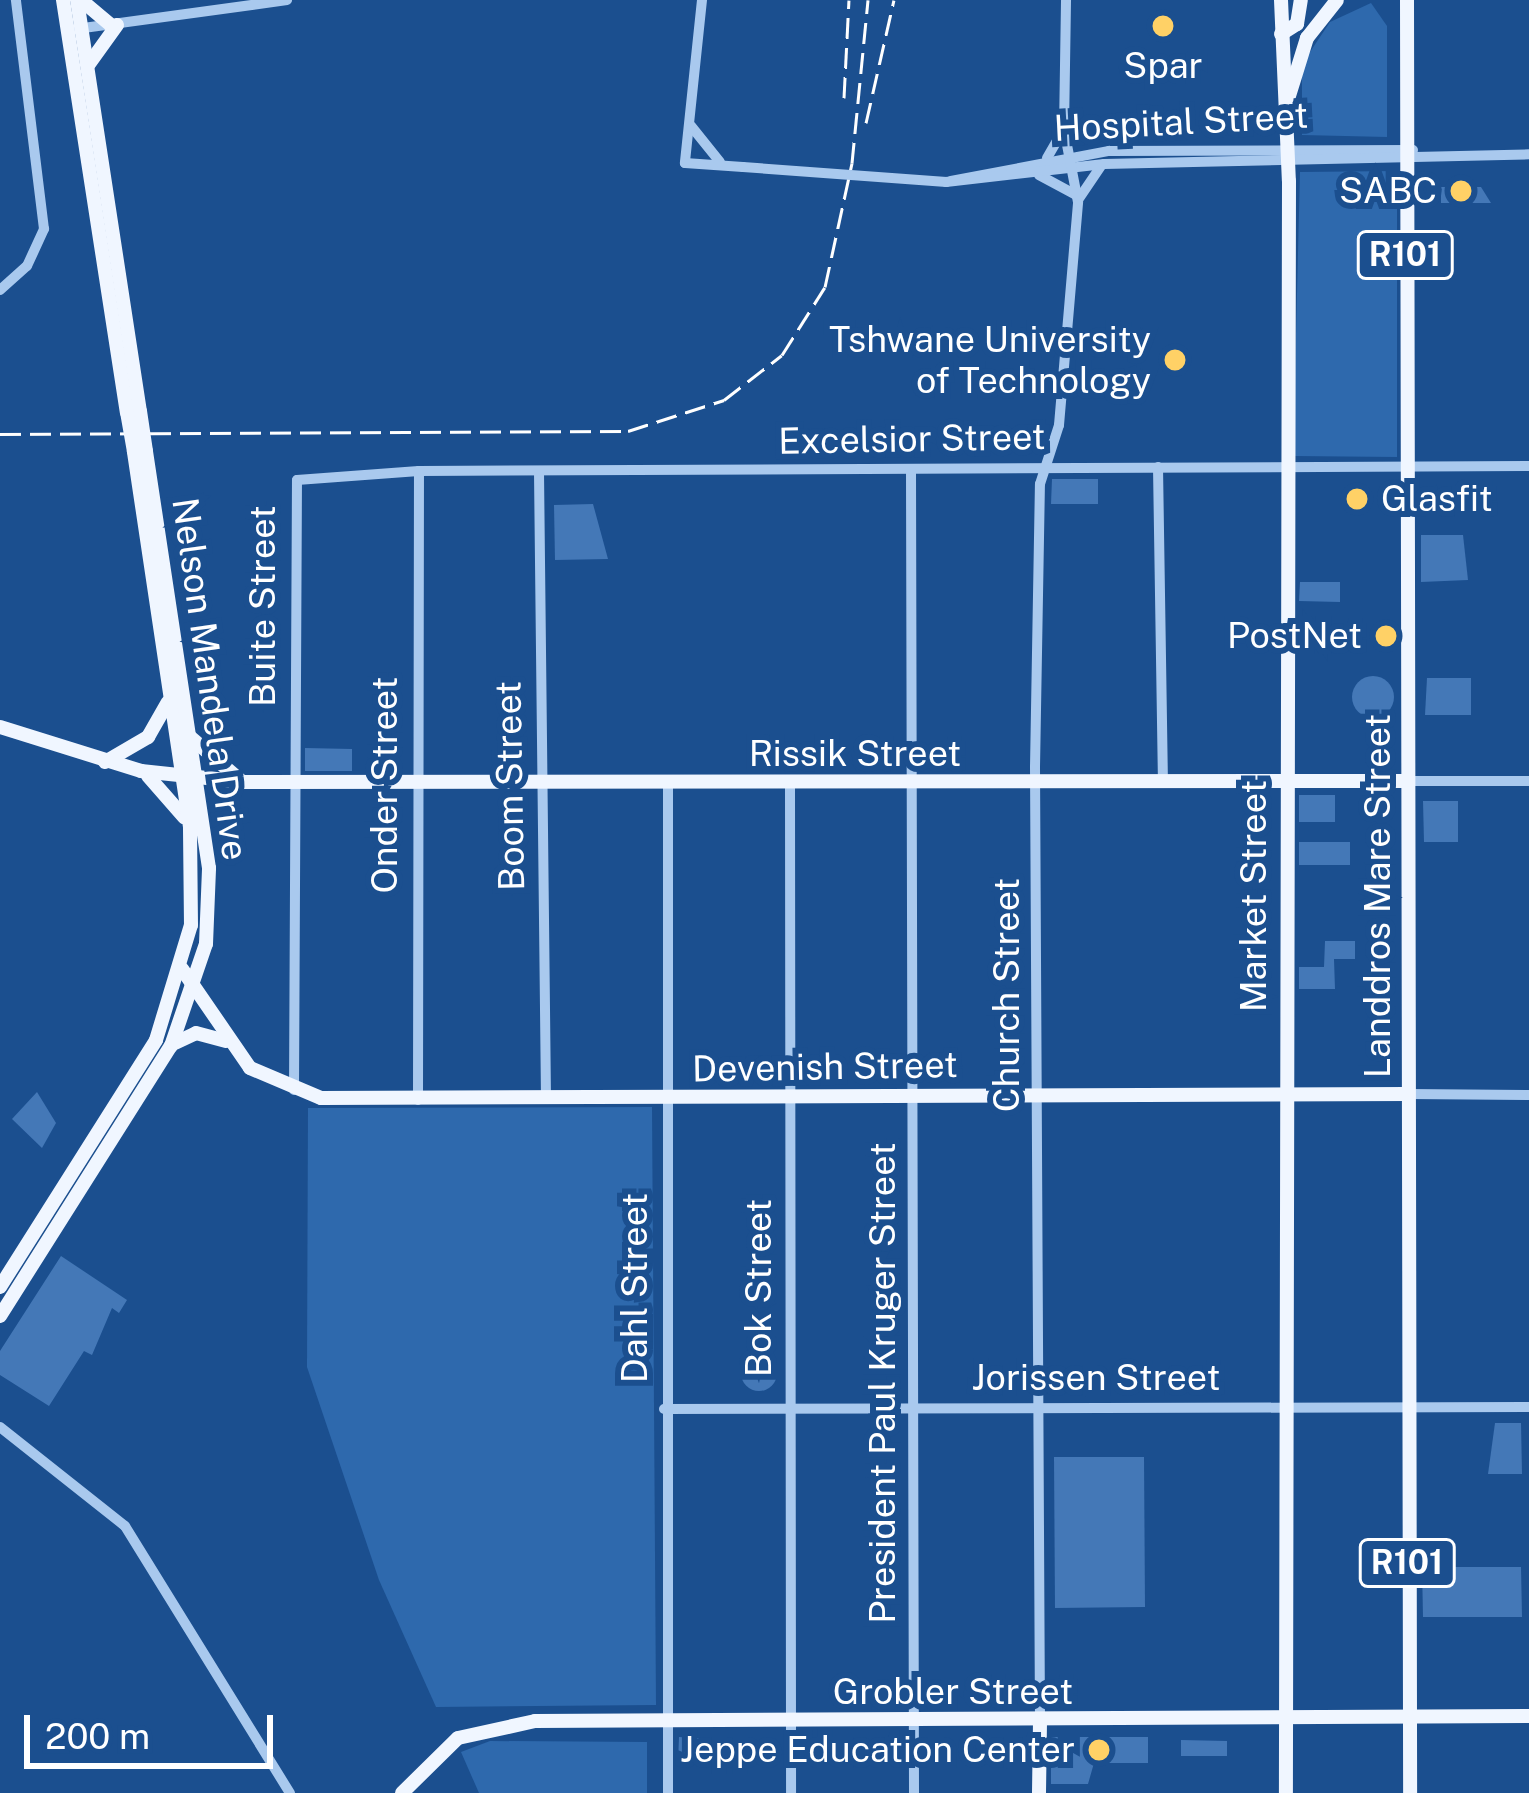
<!DOCTYPE html>
<style>
body{margin:0}
#map{position:relative;width:1529px;height:1793px;overflow:hidden;background:#1b4f8f;font-family:"Public Sans",sans-serif}
div>[style]{position:absolute}
[style*='--x']{left:calc(var(--x)*1px);top:calc(var(--y)*1px);width:calc(var(--w)*1px);rotate:calc(var(--a)*1deg)}
.green>*{inset:0;background:#2e69ad}
.building>*{inset:0;background:#4478b7}
.round{border-radius:50%}
.minor>*{height:10px;margin:-5px;padding:0 5px;transform-origin:5px;border-radius:5px;background:#a9c9ee}
.major>*{height:14px;margin:-7px;padding:0 7px;transform-origin:7px;border-radius:7px;background:#f0f6ff}
.rail>*{height:3px;margin-top:-1.5px;transform-origin:0;background:repeating-linear-gradient(90deg,#fff 0 21px,transparent 0 30px)}
.minor-bridge>*{height:10px;margin:-5px;padding:0 5px;transform-origin:5px;border-radius:5px;background:#a9c9ee}
.major-bridge>*{height:14px;margin:-7px;padding:0 7px;transform-origin:7px;border-radius:7px;background:#f0f6ff}
.dots>*{width:33px;height:33px;translate:-50% -50%;box-sizing:border-box;border:6px solid #1b4f8f;border-radius:50%}
span{translate:-50% -50%;white-space:nowrap;text-align:center;line-height:1.15;-webkit-text-stroke:12px #1b4f8f;paint-order:stroke}
.shield-label span{padding:3px 9px;background:#1b4f8f;border:3px solid;border-radius:9px;-webkit-text-stroke-width:0}
.shield-label{font-size:33px;color:#fff;font-weight:700}
.poi-label{font-size:36px;color:#fff}
.right{translate:-100% -50%;text-align:right}
.left{translate:0 -50%;text-align:left}
.street-label{font-size:36px;color:#fff}
.scale{position:absolute;left:24px;top:1715px;width:249px;height:54px;box-sizing:border-box;border:6px solid #fff;border-top:0;padding-left:15px;font-size:36px;line-height:42px;white-space:nowrap;color:#fff;-webkit-text-stroke:9px #1b4f8f;paint-order:stroke}
</style>
<div id="map">
<div class="green">
<i style="clip-path:polygon(1371px 3px,1387px 26px,1387px 137px,1302px 135px,1302px 64px,1330px 22px)"></i>
<i style="clip-path:polygon(1397px 171px,1397px 457px,1293px 456px,1300px 172px)"></i>
<i style="clip-path:polygon(652px 1107px,656px 1705px,436px 1707px,379px 1580px,307px 1367px,308px 1108px)"></i>
<i style="clip-path:polygon(490px 1741px,647px 1742px,647px 1793px,479px 1793px,461px 1752px)"></i>
</div>
<div class="building">
<i style="clip-path:polygon(1441px 187px,1481px 187px,1491px 203px,1441px 203px)"></i>
<i style="clip-path:polygon(1052px 479px,1098px 479px,1098px 504px,1051px 504px)"></i>
<i style="clip-path:polygon(593px 504px,608px 559px,555px 560px,554px 505px)"></i>
<i style="clip-path:polygon(1421px 535px,1463px 535px,1468px 580px,1421px 582px)"></i>
<i style="clip-path:polygon(1300px 582px,1340px 582px,1340px 602px,1299px 601px)"></i>
<i class="round" style="left:1352px;top:676px;width:42px;height:42px"></i>
<i style="clip-path:polygon(1427px 678px,1471px 678px,1471px 715px,1425px 715px)"></i>
<i style="clip-path:polygon(305px 748px,352px 749px,352px 771px,305px 771px)"></i>
<i style="clip-path:polygon(1299px 795px,1335px 795px,1335px 822px,1299px 822px)"></i>
<i style="clip-path:polygon(1423px 801px,1458px 801px,1458px 842px,1424px 842px)"></i>
<i style="clip-path:polygon(1299px 842px,1350px 842px,1350px 865px,1299px 865px)"></i>
<i style="clip-path:polygon(1325px 941px,1355px 941px,1355px 959px,1334px 959px,1335px 989px,1299px 989px,1299px 967px,1324px 967px)"></i>
<i style="clip-path:polygon(37px 1092px,56px 1123px,42px 1148px,12px 1119px)"></i>
<i style="clip-path:polygon(61px 1256px,127px 1300px,119px 1313px,112px 1308px,92px 1355px,84px 1351px,49px 1406px,0 1375px,0 1351px)"></i>
<i class="round" style="left:741px;top:1355px;width:36px;height:36px"></i>
<i style="clip-path:polygon(1495px 1423px,1521px 1423px,1522px 1474px,1488px 1474px)"></i>
<i style="clip-path:polygon(1054px 1457px,1144px 1457px,1145px 1607px,1055px 1608px)"></i>
<i style="clip-path:polygon(1422px 1567px,1521px 1567px,1522px 1617px,1423px 1617px)"></i>
<i style="clip-path:polygon(679px 1737px,724px 1740px,724px 1757px,678px 1763px)"></i>
<i style="clip-path:polygon(1051px 1737px,1148px 1737px,1148px 1763px,1094px 1763px,1088px 1784px,1051px 1784px)"></i>
<i style="clip-path:polygon(1181px 1740px,1227px 1741px,1227px 1756px,1181px 1756px)"></i>
</div>
<div class="minor">
<i style="--x:702;--y:0;--w:164;--a:96"></i>
<i style="--x:685;--y:163;--w:58;--a:3.9"></i>
<i style="--x:76;--y:29;--w:213;--a:-7.8"></i>
<i style="--x:691;--y:126;--w:46;--a:51.1"></i>
<i style="--x:1047;--y:158;--w:34;--a:-60"></i>
<i style="--x:1039;--y:175;--w:44;--a:28.3"></i>
<i style="--x:951;--y:181;--w:161;--a:-10.8"></i>
<i style="--x:1109;--y:151;--w:304;--a:-0.2"></i>
<i style="--x:946;--y:182;--w:159;--a:-6.5"></i>
<i style="--x:1104;--y:164;--w:425;--a:-1.3"></i>
<i style="--x:1078;--y:200;--w:41;--a:-55.9"></i>
<i style="--x:0;--y:290;--w:36;--a:-42"></i>
<i style="--x:27;--y:266;--w:41;--a:-65.3"></i>
<i style="--x:44;--y:229;--w:231;--a:-97"></i>
<i style="--x:1158;--y:467;--w:315;--a:89.1"></i>
<i style="--x:911;--y:469;--w:1324;--a:89.87"></i>
<i style="--x:539;--y:472;--w:626;--a:89.36"></i>
<i style="--x:1408;--y:781;--w:121;--a:0"></i>
<i style="--x:790;--y:783;--w:1010;--a:89.94"></i>
<i style="--x:294;--y:1090;--w:610;--a:-89.72"></i>
<i style="--x:297;--y:480;--w:122;--a:-4.2"></i>
<i style="--x:419;--y:471;--w:1110;--a:-0.26"></i>
<i style="--x:1408;--y:1094;--w:121;--a:0.5"></i>
<i style="--x:418;--y:1100;--w:629;--a:-89.91"></i>
<i style="--x:664;--y:1409;--w:865;--a:-0.13"></i>
<i style="--x:0;--y:1427;--w:159;--a:38.4"></i>
<i style="--x:125;--y:1526;--w:314;--a:58.3"></i>
<i style="--x:1040;--y:1722;--w:955;--a:-90.3"></i>
<i style="--x:1035;--y:767;--w:283;--a:-89"></i>
<i style="--x:1040;--y:484;--w:62;--a:-72.1"></i>
<i style="--x:1059;--y:425;--w:224;--a:-85.1"></i>
<i style="--x:1078;--y:202;--w:74;--a:-100.9"></i>
<i style="--x:1064;--y:129;--w:129;--a:-89.1"></i>
<i style="--x:668;--y:1793;--w:1009;--a:-90"></i>
</div>
<div class="major">
<i style="--x:63;--y:0;--w:417;--a:81.2"></i>
<i style="--x:77;--y:0;--w:416;--a:81.3"></i>
<i style="--x:81;--y:0;--w:39;--a:40"></i>
<i style="--x:1281;--y:0;--w:181;--a:87.5"></i>
<i style="--x:1289;--y:181;--w:1612;--a:90.11"></i>
<i style="--x:1407;--y:0;--w:1793;--a:89.9"></i>
<i style="--x:1281;--y:34;--w:19;--a:-32"></i>
<i style="--x:1297;--y:24;--w:24;--a:-81"></i>
<i style="--x:89;--y:64;--w:48;--a:-54.3"></i>
<i style="--x:1289;--y:96;--w:61;--a:-72.8"></i>
<i style="--x:1307;--y:38;--w:48;--a:-51.7"></i>
<i style="--x:0;--y:727;--w:148;--a:17.3"></i>
<i style="--x:141;--y:771;--w:104;--a:6.1"></i>
<i style="--x:244;--y:782;--w:1164;--a:-0.05"></i>
<i style="--x:189;--y:736;--w:67;--a:40.8"></i>
<i style="--x:105;--y:762;--w:50;--a:-30.2"></i>
<i style="--x:148;--y:737;--w:40;--a:-60.3"></i>
<i style="--x:148;--y:776;--w:55;--a:48.7"></i>
<i style="--x:182;--y:969;--w:120;--a:55.5"></i>
<i style="--x:250;--y:1068;--w:77;--a:22.9"></i>
<i style="--x:321;--y:1098;--w:1087;--a:-0.21"></i>
<i style="--x:175;--y:1043;--w:23;--a:-25"></i>
<i style="--x:196;--y:1033;--w:31;--a:15"></i>
<i style="--x:0;--y:1287;--w:292;--a:-57.7"></i>
<i style="--x:156;--y:1040;--w:120;--a:-73.1"></i>
<i style="--x:191;--y:925;--w:98;--a:-90.6"></i>
<i style="--x:190;--y:827;--w:380;--a:-98.5"></i>
<i style="--x:0;--y:1316;--w:320;--a:-57.7"></i>
<i style="--x:171;--y:1046;--w:108;--a:-71.1"></i>
<i style="--x:206;--y:944;--w:76;--a:-87.7"></i>
<i style="--x:209;--y:868;--w:422;--a:-98.6"></i>
<i style="--x:402;--y:1793;--w:78;--a:-44.5"></i>
<i style="--x:458;--y:1738;--w:79;--a:-12.4"></i>
<i style="--x:535;--y:1721;--w:994;--a:-0.29"></i>
<i style="--x:1039;--y:1793;--w:71;--a:-89.2"></i>
</div>
<div class="rail">
<i style="--x:844;--y:98;--w:98;--a:-87.1"></i>
<i style="--x:866;--y:123;--w:126;--a:-77.2"></i>
<i style="--x:0;--y:434;--w:628;--a:-0.27"></i>
<i style="--x:628;--y:431;--w:101;--a:-17.9"></i>
<i style="--x:724;--y:400;--w:73;--a:-37.8"></i>
<i style="--x:782;--y:355;--w:80;--a:-57.7"></i>
<i style="--x:825;--y:287;--w:127;--a:-77.7"></i>
<i style="--x:852;--y:163;--w:164;--a:-84.4"></i>
</div>
<div class="minor-bridge">
<i style="--x:743;--y:167;--w:204;--a:4.2"></i>
</div>
<div class="major-bridge">
<i style="--x:140;--y:411;--w:40;--a:81.5"></i>
<i style="--x:127;--y:412;--w:40;--a:80"></i>
</div>
<div class="dots">
<i style="left:1163px;top:26px;background:#ffd166"></i>
<i style="left:1461px;top:191px;background:#ffd166"></i>
<i style="left:1175px;top:360px;background:#ffd166"></i>
<i style="left:1357px;top:499px;background:#ffd166"></i>
<i style="left:1386px;top:636px;background:#ffd166"></i>
<i style="left:1099px;top:1750px;background:#ffd166"></i>
</div>
<div class="shield-label">
<span style="left:1405px;top:255px">R101</span>
<span style="left:1407px;top:1563px">R101</span>
</div>
<div class="poi-label">
<span style="left:1163px;top:66px">Spar</span>
<span class="right" style="left:1437px;top:191px">SABC</span>
<span class="right" style="left:1151px;top:360px">Tshwane University<br>of Technology</span>
<span class="left" style="left:1381px;top:499px">Glasfit</span>
<span class="right" style="left:1362px;top:636px">PostNet</span>
<span class="right" style="left:1075px;top:1750px">Jeppe Education Center</span>
</div>
<div class="street-label">
<span style="left:1181px;top:122px;rotate:-3deg">Hospital Street</span>
<span style="left:912px;top:439px;rotate:-1deg">Excelsior Street</span>
<span style="left:263px;top:606px;rotate:-90deg">Buite Street</span>
<span style="left:210px;top:679px;rotate:82deg">Nelson Mandela Drive</span>
<span style="left:855px;top:754px">Rissik Street</span>
<span style="left:385px;top:785px;rotate:-90deg">Onder Street</span>
<span style="left:510px;top:786px;rotate:-91deg">Boom Street</span>
<span style="left:1254px;top:896px;rotate:-90deg">Market Street</span>
<span style="left:1378px;top:896px;rotate:-90deg">Landdros Mare Street</span>
<span style="left:1007px;top:995px;rotate:-90deg">Church Street</span>
<span style="left:825px;top:1067px;rotate:-1deg">Devenish Street</span>
<span style="left:635px;top:1288px;rotate:-90deg">Dahl Street</span>
<span style="left:759px;top:1288px;rotate:-90deg">Bok Street</span>
<span style="left:1096px;top:1378px">Jorissen Street</span>
<span style="left:883px;top:1383px;rotate:-90deg">President Paul Kruger Street</span>
<span style="left:953px;top:1692px">Grobler Street</span>
</div>
<div class="scale">200 m</div>
</div>
